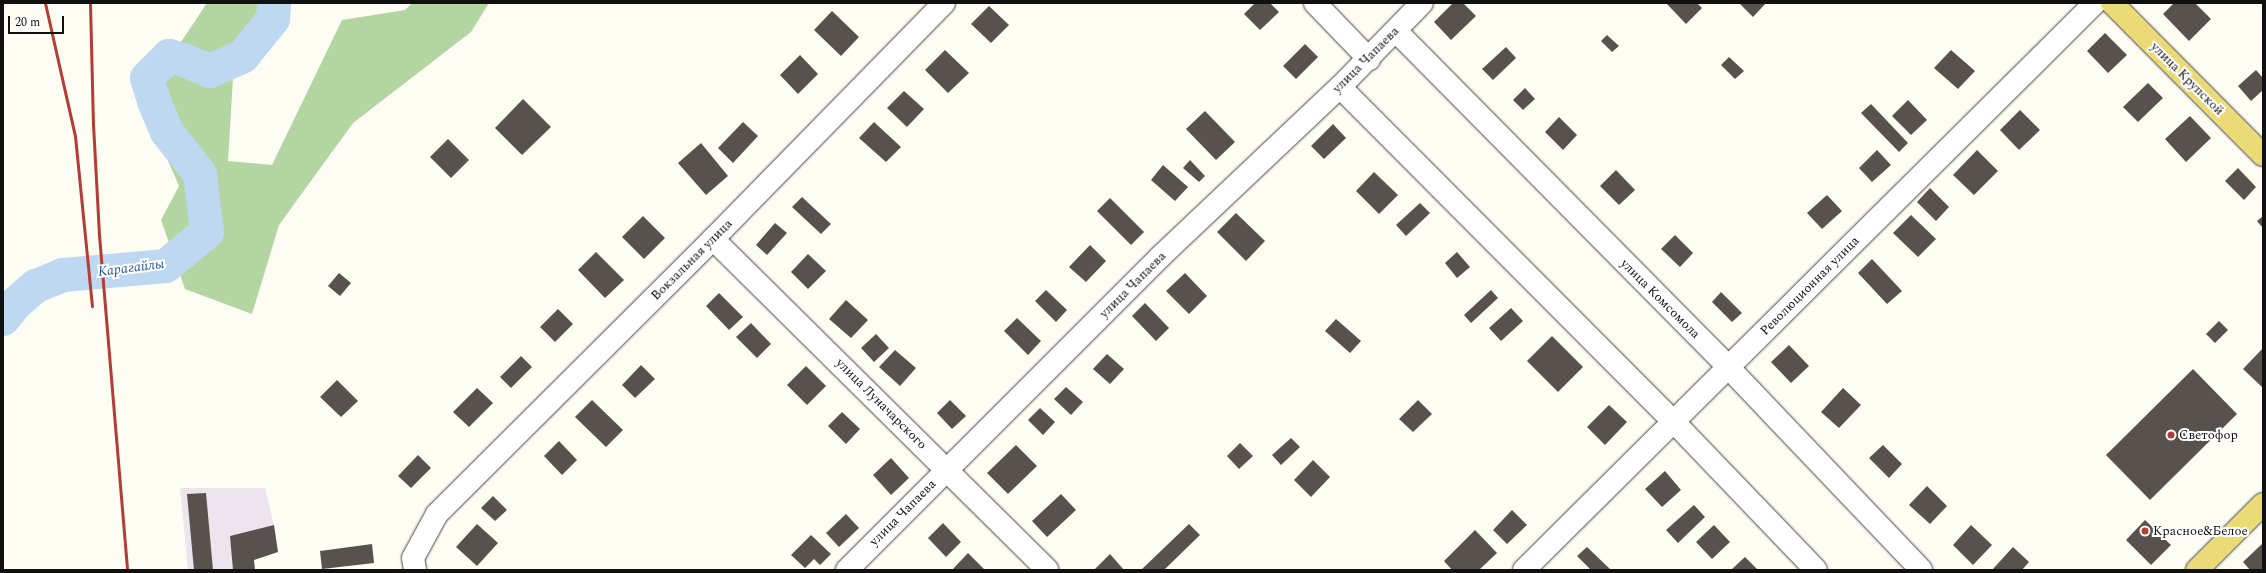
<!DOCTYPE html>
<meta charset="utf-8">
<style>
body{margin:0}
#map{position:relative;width:2266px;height:573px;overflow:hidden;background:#fefdf4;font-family:Spectral,serif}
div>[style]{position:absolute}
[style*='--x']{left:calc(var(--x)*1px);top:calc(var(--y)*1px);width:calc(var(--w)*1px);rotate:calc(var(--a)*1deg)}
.industrial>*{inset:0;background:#ede5ed}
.forest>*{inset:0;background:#b3d5a1}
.river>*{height:34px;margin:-17px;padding:0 17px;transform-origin:17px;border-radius:17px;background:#bdd8f0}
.building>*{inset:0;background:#57524d}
.roads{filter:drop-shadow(0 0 1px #434343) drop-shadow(0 0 1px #434343)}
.minor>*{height:22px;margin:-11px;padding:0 11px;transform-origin:11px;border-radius:11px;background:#fff}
.major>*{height:22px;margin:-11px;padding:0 11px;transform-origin:11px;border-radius:11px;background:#ebdb77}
.rail>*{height:3px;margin:-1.5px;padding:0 1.5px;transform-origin:1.5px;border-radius:1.5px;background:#b33c35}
.dots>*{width:11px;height:11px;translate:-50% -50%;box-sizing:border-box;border:2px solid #fff;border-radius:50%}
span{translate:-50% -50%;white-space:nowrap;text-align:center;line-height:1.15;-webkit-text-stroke:4px #fff;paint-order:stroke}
.street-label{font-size:13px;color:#101010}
.poi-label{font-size:13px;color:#101010}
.left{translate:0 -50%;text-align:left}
.water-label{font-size:14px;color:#255996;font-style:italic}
.frame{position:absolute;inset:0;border:4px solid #101010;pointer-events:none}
.scale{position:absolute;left:8px;top:16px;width:56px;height:18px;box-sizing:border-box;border:2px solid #101010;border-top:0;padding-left:5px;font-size:12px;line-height:14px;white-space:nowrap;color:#101010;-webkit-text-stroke:3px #fff;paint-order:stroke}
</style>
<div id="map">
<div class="industrial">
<i style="clip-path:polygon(180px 488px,265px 488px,274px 525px,278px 552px,254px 560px,255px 570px,188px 570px)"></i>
</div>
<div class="forest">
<i style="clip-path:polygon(207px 3px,292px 3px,285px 19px,233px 78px,228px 161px,272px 165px,342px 20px,405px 10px,412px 3px,489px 3px,471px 32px,353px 123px,279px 225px,252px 314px,185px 289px,161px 220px,179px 186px,140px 96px,181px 42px)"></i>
</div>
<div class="river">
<i style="--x:3;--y:319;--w:19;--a:-51"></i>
<i style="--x:15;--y:304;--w:28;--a:-41"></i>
<i style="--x:36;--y:286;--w:29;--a:-22"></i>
<i style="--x:63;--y:275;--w:103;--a:-5"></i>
<i style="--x:166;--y:266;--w:53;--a:-39.7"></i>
<i style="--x:207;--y:232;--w:58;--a:-96.9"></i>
<i style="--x:200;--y:174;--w:53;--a:-128.2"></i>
<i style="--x:167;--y:132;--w:30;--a:-113"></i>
<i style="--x:155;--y:104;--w:27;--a:-107"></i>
<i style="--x:147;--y:78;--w:31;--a:-45"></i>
<i style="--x:169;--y:56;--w:16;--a:15"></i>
<i style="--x:184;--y:60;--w:28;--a:23"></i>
<i style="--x:210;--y:71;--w:36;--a:-24"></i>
<i style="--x:243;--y:56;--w:48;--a:-51"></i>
<i style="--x:273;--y:19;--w:16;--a:-86"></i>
</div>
<div class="building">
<i style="clip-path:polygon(1255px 3px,1270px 3px,1279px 12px,1260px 30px,1244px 14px)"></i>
<i style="clip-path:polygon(1453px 3px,1463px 3px,1476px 16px,1451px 40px,1434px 22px)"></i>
<i style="clip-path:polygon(1666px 3px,1697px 3px,1702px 8px,1686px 24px)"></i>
<i style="clip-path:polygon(1739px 3px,1766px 3px,1753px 17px)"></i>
<i style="clip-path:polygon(2174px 3px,2195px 3px,2211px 19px,2189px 41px,2163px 14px)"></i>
<i style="clip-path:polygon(989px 6px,1009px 25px,991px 43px,971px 24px)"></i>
<i style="clip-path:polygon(832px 11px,859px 37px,841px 56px,814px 30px)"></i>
<i style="clip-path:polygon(2105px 33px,2127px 55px,2108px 73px,2087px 51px)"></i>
<i style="clip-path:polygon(1607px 35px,1619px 46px,1612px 52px,1601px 41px)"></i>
<i style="clip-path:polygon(1305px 44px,1318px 57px,1296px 79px,1283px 66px)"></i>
<i style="clip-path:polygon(1506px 47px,1516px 58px,1493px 80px,1482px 69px)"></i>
<i style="clip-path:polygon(945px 50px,969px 73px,948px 93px,925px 70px)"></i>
<i style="clip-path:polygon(1951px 50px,1975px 71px,1958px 89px,1934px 68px)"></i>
<i style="clip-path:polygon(800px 55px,818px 74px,798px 94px,780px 75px)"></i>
<i style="clip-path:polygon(1729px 57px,1744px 71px,1735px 79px,1721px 65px)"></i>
<i style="clip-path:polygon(2256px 70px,2263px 78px,2263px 90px,2251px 101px,2238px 86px)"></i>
<i style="clip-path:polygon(2148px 83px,2163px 98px,2138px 122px,2123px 107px)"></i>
<i style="clip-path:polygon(1525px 88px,1535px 99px,1523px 110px,1513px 100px)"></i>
<i style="clip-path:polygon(904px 91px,924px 109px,907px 127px,887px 108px)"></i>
<i style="clip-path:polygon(523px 99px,551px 127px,522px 155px,495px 128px)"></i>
<i style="clip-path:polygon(1908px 100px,1927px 120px,1911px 135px,1892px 116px)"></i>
<i style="clip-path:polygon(1871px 104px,1908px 143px,1899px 152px,1861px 113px)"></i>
<i style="clip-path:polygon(2020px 110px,2040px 130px,2019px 150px,2000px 130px)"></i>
<i style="clip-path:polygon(1205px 111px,1235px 142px,1216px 160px,1186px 129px)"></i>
<i style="clip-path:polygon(2190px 116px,2211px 138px,2186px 162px,2165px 139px)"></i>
<i style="clip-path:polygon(1559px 117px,1577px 135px,1563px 150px,1545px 132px)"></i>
<i style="clip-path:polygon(743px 122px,758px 136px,733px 163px,718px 148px)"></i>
<i style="clip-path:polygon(874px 122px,901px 147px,886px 162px,859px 138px)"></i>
<i style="clip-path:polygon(1333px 124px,1346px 138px,1324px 159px,1311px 146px)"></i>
<i style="clip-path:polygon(448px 139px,469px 160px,451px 178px,430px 157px)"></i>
<i style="clip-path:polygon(701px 143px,728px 176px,706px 195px,678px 163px)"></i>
<i style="clip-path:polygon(1877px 150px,1891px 165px,1872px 182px,1859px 168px)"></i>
<i style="clip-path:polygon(1977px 150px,1998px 171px,1974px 195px,1953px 175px)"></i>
<i style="clip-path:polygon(1190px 160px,1205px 176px,1199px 182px,1183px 168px)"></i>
<i style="clip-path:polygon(1163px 165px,1188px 187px,1175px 201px,1151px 180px)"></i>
<i style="clip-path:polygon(2238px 168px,2256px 187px,2244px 200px,2225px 181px)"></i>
<i style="clip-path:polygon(1616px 170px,1635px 190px,1619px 205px,1600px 186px)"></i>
<i style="clip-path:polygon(1374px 172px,1398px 195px,1379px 214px,1356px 191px)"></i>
<i style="clip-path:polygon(1930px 188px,1949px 207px,1936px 221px,1917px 202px)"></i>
<i style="clip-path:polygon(1827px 195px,1842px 211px,1822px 229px,1807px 213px)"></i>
<i style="clip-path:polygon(802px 197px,831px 224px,821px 234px,792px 207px)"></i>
<i style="clip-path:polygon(1110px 198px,1144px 232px,1131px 245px,1097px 211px)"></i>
<i style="clip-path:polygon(1420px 203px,1430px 213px,1406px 236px,1396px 225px)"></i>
<i style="clip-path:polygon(1236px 213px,1265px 241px,1246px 261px,1217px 232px)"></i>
<i style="clip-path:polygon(1911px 215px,1936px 239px,1918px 257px,1893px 233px)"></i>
<i style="clip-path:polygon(643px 216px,665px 238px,644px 259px,622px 237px)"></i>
<i style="clip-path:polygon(2263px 216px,2263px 228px,2257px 221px)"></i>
<i style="clip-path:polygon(775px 223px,787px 233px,767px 255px,756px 245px)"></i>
<i style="clip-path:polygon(1675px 235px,1693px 253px,1680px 267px,1661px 249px)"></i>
<i style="clip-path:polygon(1090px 245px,1106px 261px,1086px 282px,1069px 267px)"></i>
<i style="clip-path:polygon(596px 252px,624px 280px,605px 298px,578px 270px)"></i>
<i style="clip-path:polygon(1457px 252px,1470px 267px,1457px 278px,1445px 263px)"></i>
<i style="clip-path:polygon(808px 254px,826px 271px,808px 289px,791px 272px)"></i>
<i style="clip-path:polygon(1872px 259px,1902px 291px,1887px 304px,1858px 273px)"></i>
<i style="clip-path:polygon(339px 273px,351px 283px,340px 296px,328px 286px)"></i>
<i style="clip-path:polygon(1185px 273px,1207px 296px,1189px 314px,1166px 291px)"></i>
<i style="clip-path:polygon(1046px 290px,1067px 310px,1056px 322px,1035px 301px)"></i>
<i style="clip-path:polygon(1491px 290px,1498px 298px,1471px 323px,1464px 315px)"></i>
<i style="clip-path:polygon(1721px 292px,1742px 313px,1732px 322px,1712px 302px)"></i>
<i style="clip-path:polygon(719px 293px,743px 317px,729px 330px,706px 306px)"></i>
<i style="clip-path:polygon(846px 300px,868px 320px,851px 338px,829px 319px)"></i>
<i style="clip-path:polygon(1145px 303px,1169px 328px,1156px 341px,1132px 316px)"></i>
<i style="clip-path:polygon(1511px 308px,1523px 321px,1501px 341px,1489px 328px)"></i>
<i style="clip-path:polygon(558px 309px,573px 324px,555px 342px,540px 327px)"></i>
<i style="clip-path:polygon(1017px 318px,1041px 341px,1028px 355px,1004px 331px)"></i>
<i style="clip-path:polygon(1336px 319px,1361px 341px,1350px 353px,1325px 331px)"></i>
<i style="clip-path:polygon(2219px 321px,2228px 330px,2215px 343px,2206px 334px)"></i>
<i style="clip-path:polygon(751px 323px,771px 344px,757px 358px,736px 337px)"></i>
<i style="clip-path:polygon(876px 334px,889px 348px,874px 362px,861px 348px)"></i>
<i style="clip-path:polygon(1552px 336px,1583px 367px,1558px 392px,1527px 361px)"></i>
<i style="clip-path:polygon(1789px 345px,1809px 366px,1791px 383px,1771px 362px)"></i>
<i style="clip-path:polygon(2263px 348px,2263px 388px,2243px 369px)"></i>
<i style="clip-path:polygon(895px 350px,916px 368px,900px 386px,879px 367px)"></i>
<i style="clip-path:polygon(1107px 354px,1124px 369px,1110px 384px,1093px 369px)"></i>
<i style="clip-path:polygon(521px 356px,532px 367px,511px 388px,500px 377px)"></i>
<i style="clip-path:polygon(641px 365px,655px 379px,635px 398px,622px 385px)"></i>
<i style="clip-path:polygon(806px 366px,826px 386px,807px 405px,787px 385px)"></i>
<i style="clip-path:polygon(2193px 369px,2237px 414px,2150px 500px,2106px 455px)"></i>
<i style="clip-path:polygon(337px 380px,358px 401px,341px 417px,320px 397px)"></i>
<i style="clip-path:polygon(1066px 387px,1083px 402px,1071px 415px,1054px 399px)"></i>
<i style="clip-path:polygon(477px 388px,493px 403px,469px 427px,453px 412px)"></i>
<i style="clip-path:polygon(1843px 388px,1861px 405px,1839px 428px,1821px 412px)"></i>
<i style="clip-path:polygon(592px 400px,623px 430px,606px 447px,575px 417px)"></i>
<i style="clip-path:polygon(950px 400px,966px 416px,952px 429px,937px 413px)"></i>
<i style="clip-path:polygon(1418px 400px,1432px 414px,1413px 432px,1399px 419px)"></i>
<i style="clip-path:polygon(1609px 405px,1627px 422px,1605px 445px,1587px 427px)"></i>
<i style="clip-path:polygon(1040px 408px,1055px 422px,1043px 435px,1028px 420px)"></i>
<i style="clip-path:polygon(842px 412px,860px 429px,846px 444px,828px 426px)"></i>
<i style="clip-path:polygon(1291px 438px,1300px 447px,1281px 465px,1272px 455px)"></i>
<i style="clip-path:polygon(559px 441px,577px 460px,562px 475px,544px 456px)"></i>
<i style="clip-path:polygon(1240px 443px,1253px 456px,1239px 469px,1227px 456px)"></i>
<i style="clip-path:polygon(1016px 445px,1037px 466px,1008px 494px,987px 473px)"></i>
<i style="clip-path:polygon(1883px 445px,1902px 464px,1889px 478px,1869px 458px)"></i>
<i style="clip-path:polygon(418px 455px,431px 468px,411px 488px,398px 476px)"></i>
<i style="clip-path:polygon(891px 458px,909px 478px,891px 495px,873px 475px)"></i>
<i style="clip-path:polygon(1313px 460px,1330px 477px,1311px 497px,1294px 480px)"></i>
<i style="clip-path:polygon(1665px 471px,1681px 490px,1662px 507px,1645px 489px)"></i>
<i style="clip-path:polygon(1927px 486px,1947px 506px,1930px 524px,1909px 505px)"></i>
<i style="clip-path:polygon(206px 493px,213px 570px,194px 570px,187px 494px)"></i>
<i style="clip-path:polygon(1061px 494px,1076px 510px,1047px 537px,1032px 521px)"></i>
<i style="clip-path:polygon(493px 496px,507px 510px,495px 521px,481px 508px)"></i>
<i style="clip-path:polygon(1694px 505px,1705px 517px,1678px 543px,1666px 530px)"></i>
<i style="clip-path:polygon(1512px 510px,1527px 525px,1507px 544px,1493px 530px)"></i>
<i style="clip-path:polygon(846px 514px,859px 528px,839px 547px,826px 533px)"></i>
<i style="clip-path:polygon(2145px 520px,2171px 545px,2151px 565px,2126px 540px)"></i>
<i style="clip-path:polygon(943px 523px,961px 542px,946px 557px,928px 538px)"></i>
<i style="clip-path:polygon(477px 524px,498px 543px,477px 566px,456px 547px)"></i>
<i style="clip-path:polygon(1189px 524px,1200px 535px,1164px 570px,1141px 570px)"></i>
<i style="clip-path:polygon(274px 525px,278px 552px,254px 560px,255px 570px,233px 570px,230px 536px)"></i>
<i style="clip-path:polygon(1714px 525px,1730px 542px,1712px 559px,1696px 542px)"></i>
<i style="clip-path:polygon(1971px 525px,1992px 545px,1973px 565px,1953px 545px)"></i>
<i style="clip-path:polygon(1475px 530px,1497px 553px,1479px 570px,1452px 570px,1444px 561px)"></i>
<i style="clip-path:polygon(811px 535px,831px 554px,820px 565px,814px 559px,805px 568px,791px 555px)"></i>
<i style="clip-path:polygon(2263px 543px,2263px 570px,2250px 570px,2243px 562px)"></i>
<i style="clip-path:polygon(372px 544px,374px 563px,322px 569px,320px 551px)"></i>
<i style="clip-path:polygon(1587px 547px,1611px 570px,1591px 570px,1577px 556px)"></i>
<i style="clip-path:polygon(2013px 547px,2029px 562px,2022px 570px,1992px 570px)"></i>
<i style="clip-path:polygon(968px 553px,985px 570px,952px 570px)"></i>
<i style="clip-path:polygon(1110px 554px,1124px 570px,1094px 570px)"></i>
<i style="clip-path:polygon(1745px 557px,1758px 570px,1731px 570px)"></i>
</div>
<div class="roads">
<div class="minor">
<i style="--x:1315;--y:3;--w:78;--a:46"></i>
<i style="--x:1396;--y:31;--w:472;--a:45.3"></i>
<i style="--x:1728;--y:367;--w:280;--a:46.4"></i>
<i style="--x:1340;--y:87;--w:473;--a:45.1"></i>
<i style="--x:1674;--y:422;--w:205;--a:46.2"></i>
<i style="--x:713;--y:239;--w:470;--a:44.7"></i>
<i style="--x:415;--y:570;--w:12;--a:-99"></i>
<i style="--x:413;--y:558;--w:50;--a:-61.4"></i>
<i style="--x:437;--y:514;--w:390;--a:-44.9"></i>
<i style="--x:713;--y:239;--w:330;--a:-45.6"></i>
<i style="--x:847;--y:570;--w:443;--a:-45"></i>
<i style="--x:1160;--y:257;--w:248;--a:-43.4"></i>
<i style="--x:1340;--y:87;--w:117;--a:-45.7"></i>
<i style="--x:1524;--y:570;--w:805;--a:-44.8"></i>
</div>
<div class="major">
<i style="--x:2112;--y:3;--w:214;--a:45.2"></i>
<i style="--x:2197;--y:570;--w:93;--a:-45"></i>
</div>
</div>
<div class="rail">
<i style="--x:45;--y:3;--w:136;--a:77.3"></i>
<i style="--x:75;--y:136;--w:171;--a:84.3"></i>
<i style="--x:90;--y:3;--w:121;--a:88.6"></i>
<i style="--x:93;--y:124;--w:111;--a:86.9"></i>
<i style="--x:99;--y:235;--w:336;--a:85.2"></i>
</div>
<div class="dots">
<i style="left:2171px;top:435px;background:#b33c35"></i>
<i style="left:2145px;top:531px;background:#b33c35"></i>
</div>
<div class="street-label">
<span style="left:1366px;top:60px;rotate:-45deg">улица Чапаева</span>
<span style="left:2187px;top:79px;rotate:45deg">улица Крупской</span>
<span style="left:692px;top:260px;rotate:-45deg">Вокзальная улица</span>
<span style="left:1133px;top:285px;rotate:-45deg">улица Чапаева</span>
<span style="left:1810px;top:286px;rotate:-45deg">Революционная улица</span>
<span style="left:1660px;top:299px;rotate:45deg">улица Комсомола</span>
<span style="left:881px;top:404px;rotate:45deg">улица Луначарского</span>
<span style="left:903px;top:513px;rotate:-45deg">улица Чапаева</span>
</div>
<div class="poi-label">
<span class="left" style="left:2179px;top:435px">Светофор</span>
<span class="left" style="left:2153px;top:531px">Красное&amp;Белое</span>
</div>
<div class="water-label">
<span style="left:131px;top:268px;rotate:-7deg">Карагайлы</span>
</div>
<div class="frame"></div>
<div class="scale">20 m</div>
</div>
